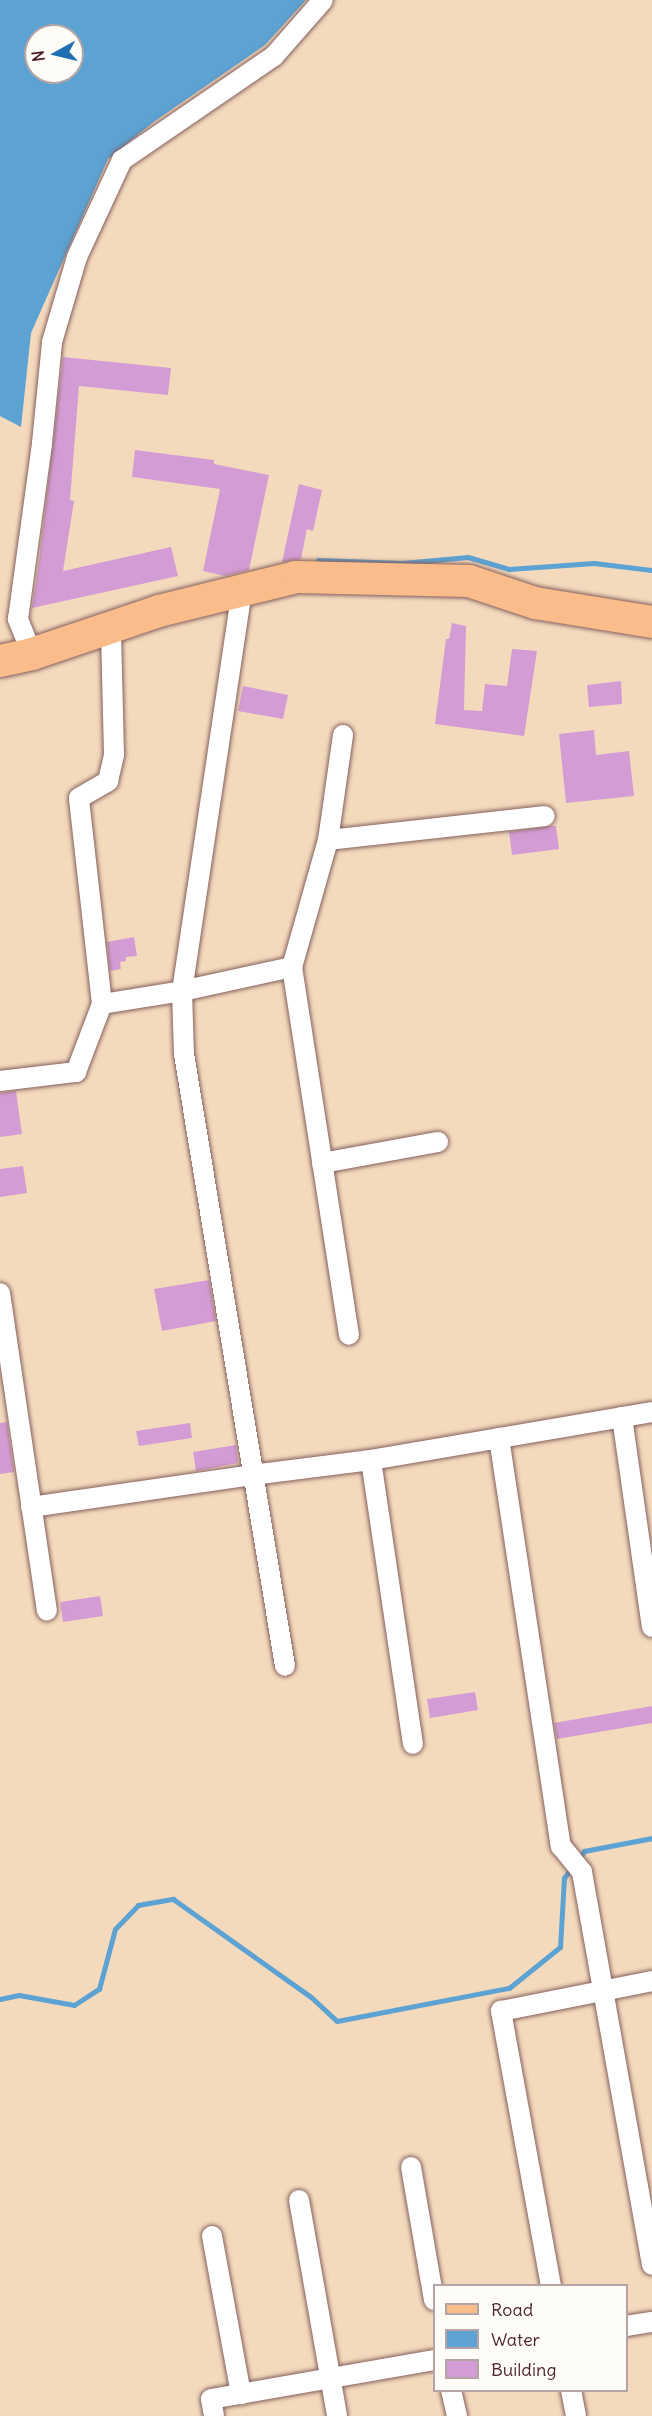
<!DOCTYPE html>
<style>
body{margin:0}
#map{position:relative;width:652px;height:2416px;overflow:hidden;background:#f4dabd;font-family:Delius,sans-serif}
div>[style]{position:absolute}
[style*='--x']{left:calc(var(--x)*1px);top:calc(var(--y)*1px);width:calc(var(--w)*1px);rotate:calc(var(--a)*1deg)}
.water>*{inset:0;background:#5ca2d2}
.stream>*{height:5px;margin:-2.5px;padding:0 2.5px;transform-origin:2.5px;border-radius:2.5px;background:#5ca2d2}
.building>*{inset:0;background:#d49cd4}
.roads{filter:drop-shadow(0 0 2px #86605e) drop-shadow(0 0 2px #86605e)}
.minor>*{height:20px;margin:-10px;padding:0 10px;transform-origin:10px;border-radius:10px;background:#fff}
.primary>*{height:32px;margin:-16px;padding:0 16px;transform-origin:16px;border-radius:16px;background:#f9bc8a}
span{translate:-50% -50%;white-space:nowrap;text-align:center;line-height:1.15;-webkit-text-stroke:4.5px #fdfcf7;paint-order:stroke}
.legend{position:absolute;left:433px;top:2284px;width:195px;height:108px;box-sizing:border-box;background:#fdfcf7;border:2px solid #b5a4a5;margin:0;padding:8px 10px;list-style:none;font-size:18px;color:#4a1f2b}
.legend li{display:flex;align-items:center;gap:12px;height:30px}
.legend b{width:30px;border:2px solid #b5a4a5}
.north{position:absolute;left:24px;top:24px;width:60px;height:60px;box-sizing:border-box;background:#fdfcf7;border:2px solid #b5a4a5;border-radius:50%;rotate:262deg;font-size:16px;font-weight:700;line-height:24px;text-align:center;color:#4a1f2b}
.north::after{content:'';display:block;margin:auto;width:21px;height:27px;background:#1f6fb2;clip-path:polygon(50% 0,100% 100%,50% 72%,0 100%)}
</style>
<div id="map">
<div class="water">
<i style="clip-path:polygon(evenodd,0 0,306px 0,265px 45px,155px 121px,108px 159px,31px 333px,21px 427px,0 416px,0 0,36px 36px,72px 36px,72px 72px,36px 72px,36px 36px)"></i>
</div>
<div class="stream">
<i style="--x:318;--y:560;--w:84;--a:2"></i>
<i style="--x:402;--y:563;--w:66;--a:-5.2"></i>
<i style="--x:468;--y:557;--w:43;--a:16.3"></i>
<i style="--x:509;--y:569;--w:85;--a:-4"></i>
<i style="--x:594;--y:563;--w:58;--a:6.9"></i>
<i style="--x:578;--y:1860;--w:11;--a:-56"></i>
<i style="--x:584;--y:1851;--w:69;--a:-10.8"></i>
<i style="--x:0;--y:1999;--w:19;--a:-12"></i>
<i style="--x:19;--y:1995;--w:56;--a:10.3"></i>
<i style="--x:74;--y:2005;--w:30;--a:-33"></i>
<i style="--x:99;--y:1989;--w:62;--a:-75.1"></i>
<i style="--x:115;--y:1929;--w:33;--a:-46"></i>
<i style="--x:138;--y:1905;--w:36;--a:-10"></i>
<i style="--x:173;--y:1899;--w:169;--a:35.4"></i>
<i style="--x:311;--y:1997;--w:35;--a:43"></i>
<i style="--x:337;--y:2021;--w:175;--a:-10.9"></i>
<i style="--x:509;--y:1988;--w:65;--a:-38.8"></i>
<i style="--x:560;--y:1947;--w:69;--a:-86.7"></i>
<i style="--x:564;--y:1878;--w:14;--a:-54"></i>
</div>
<div class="building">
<i style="clip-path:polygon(63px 357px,171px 368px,168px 395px,79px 386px,70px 500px,74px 501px,63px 571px,171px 547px,178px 576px,32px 608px,39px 562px)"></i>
<i style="clip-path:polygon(135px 450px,214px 460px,214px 464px,269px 475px,249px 570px,225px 576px,203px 571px,220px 489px,132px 477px)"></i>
<i style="clip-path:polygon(299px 484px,322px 490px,313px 531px,307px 529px,301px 559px,282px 562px)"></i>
<i style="clip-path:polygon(452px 623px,466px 626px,464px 710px,482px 711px,485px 684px,507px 686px,512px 649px,537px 651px,524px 736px,435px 724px,446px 639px,449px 639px)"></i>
<i style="clip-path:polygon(621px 681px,622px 704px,589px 707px,587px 685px)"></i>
<i style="clip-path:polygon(243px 686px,288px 695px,283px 719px,238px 711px)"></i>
<i style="clip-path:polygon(594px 730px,596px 755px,629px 751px,634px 796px,566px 803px,559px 734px)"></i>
<i style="clip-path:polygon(551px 826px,556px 826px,559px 849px,512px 855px,509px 832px)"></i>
<i style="clip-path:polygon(134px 937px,137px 956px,126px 957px,126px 961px,120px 962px,121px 969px,110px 971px,107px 942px)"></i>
<i style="clip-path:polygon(16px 1091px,22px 1134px,0 1137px,0 1093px)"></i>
<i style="clip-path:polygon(23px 1166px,27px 1193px,0 1197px,0 1169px)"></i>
<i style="clip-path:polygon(209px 1280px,216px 1321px,162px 1331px,154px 1289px)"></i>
<i style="clip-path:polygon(7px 1422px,14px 1472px,0 1474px,0 1423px)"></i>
<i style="clip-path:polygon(190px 1423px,192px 1438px,139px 1446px,136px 1431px)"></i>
<i style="clip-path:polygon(236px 1445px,238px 1463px,196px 1471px,193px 1452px)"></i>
<i style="clip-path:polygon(100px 1596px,103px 1616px,63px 1622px,60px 1602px)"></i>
<i style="clip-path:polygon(475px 1692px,478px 1710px,430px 1718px,427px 1699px)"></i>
<i style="clip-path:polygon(652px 1706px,652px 1723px,557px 1739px,554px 1723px)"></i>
</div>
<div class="roads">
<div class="minor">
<i style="--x:242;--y:590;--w:405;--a:98.5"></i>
<i style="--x:182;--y:991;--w:63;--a:88.2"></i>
<i style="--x:184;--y:1054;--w:620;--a:80.63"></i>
<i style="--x:32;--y:654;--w:38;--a:-112"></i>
<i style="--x:18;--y:619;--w:178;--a:-82.2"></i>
<i style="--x:42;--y:443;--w:101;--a:-84.3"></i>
<i style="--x:52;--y:342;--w:89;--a:-73.6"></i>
<i style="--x:77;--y:257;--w:107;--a:-65.1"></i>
<i style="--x:122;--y:160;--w:184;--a:-34.4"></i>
<i style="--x:274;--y:56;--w:74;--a:-48.8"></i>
<i style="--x:343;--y:735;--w:106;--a:98.1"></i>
<i style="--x:328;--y:840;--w:132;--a:105.8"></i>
<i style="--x:292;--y:967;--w:372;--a:81.2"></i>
<i style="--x:328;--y:840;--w:218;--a:-6.3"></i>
<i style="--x:102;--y:1004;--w:207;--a:-96.4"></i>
<i style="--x:79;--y:798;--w:34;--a:-30"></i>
<i style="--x:108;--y:781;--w:28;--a:-77"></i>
<i style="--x:114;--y:754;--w:127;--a:-91.4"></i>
<i style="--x:0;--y:1081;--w:77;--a:-6.8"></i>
<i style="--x:76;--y:1072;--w:73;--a:-69.1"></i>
<i style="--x:102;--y:1004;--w:81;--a:-9.2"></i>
<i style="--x:182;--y:991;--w:113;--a:-12.3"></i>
<i style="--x:322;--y:1163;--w:118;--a:-10.3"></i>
<i style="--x:0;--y:1293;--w:321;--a:81.6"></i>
<i style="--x:622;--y:1417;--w:212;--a:81.9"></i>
<i style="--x:499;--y:1438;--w:413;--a:81.4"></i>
<i style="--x:561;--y:1846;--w:33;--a:51"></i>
<i style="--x:582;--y:1872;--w:399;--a:79.9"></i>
<i style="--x:371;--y:1460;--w:287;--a:81.6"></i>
<i style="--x:31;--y:1507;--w:223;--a:-8.2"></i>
<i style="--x:252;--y:1475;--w:120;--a:-7.2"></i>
<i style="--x:371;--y:1460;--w:285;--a:-9.7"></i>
<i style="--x:411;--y:2167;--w:135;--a:80.2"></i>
<i style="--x:299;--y:2200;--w:219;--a:80"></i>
<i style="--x:212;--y:2236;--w:161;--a:79.6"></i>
<i style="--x:551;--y:2286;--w:280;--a:-100.3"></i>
<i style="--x:501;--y:2011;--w:154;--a:-11.2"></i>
<i style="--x:626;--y:2326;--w:26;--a:-9"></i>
<i style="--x:451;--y:2390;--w:27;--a:77"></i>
<i style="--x:571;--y:2390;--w:26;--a:79"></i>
<i style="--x:214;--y:2416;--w:17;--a:-100"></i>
<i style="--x:211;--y:2399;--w:226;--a:-9.9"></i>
</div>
<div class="primary">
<i style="--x:0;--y:661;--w:33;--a:-12"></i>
<i style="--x:32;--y:654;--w:134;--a:-18.7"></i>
<i style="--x:159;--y:611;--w:141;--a:-13.9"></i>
<i style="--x:296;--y:577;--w:173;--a:1.3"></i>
<i style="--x:469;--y:581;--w:70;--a:18.4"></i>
<i style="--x:535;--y:603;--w:119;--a:9.2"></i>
</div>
</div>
<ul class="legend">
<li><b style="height:8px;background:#f9bc8a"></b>Road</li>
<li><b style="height:16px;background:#5ca2d2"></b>Water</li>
<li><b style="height:16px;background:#d49cd4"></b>Building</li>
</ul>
<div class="north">N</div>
</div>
